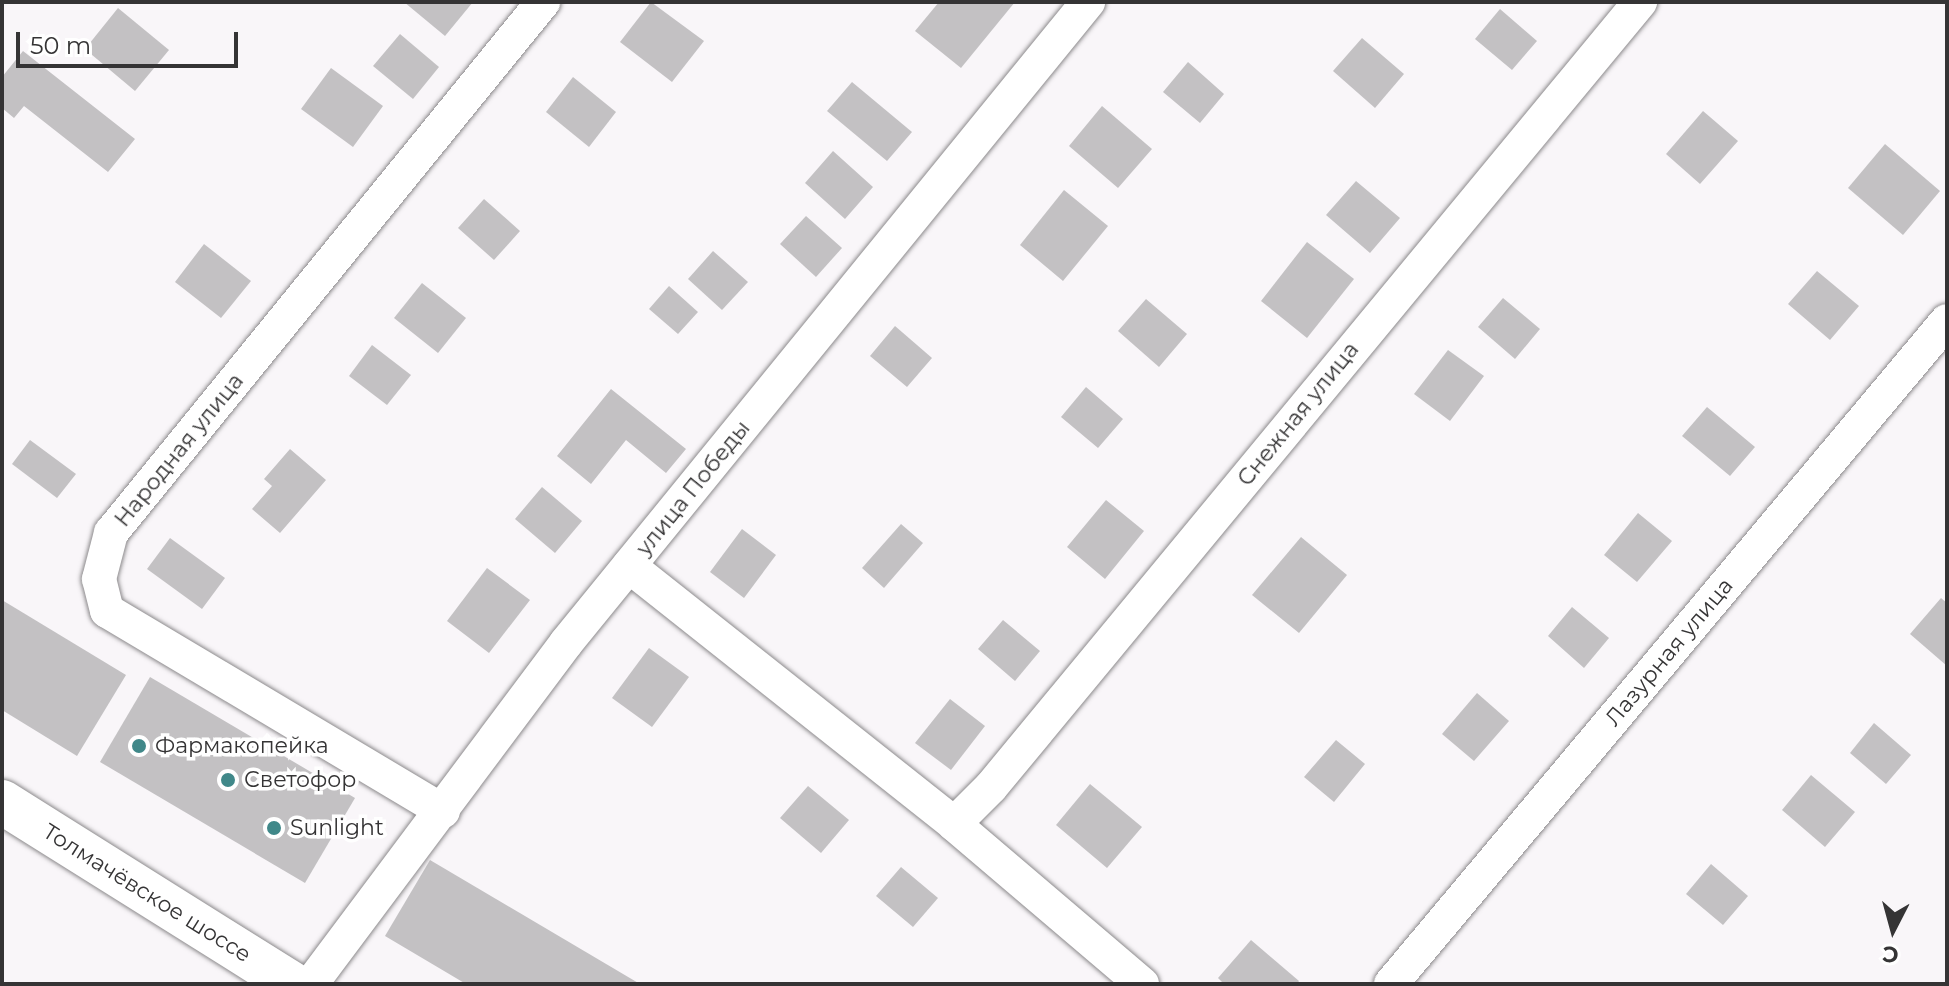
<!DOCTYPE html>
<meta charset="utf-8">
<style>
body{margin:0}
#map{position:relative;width:1949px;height:986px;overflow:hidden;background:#f9f6f9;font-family:Montserrat,sans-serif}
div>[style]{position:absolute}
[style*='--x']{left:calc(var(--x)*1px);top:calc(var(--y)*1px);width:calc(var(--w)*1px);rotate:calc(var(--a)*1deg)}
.building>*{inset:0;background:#c3c1c3}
.roads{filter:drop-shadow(0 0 2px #8c8a8c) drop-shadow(0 0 2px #8c8a8c)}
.minor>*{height:34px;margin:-17px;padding:0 17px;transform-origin:17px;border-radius:17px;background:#fff}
.primary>*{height:44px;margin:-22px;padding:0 22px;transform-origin:22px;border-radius:22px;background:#fff}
.dots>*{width:22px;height:22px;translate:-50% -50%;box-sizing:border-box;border:4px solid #fff;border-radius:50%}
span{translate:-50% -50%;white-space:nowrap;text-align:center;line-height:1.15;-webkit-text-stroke:7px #fff;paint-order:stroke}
.street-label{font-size:22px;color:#353435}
.poi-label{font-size:22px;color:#353435}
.left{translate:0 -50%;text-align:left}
.frame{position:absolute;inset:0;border:4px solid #353435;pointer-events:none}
.north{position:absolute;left:1853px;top:890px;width:80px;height:80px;-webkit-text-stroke:6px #fff;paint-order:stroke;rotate:186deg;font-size:22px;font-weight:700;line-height:32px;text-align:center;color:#353435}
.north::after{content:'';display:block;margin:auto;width:28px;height:36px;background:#353435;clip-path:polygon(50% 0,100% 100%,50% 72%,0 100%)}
.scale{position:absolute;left:16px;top:32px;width:222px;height:36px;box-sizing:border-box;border:4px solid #353435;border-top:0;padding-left:10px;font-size:24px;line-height:28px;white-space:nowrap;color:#353435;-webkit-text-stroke:6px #fff;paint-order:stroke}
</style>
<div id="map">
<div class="building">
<i style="clip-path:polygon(404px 2px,473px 2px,445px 36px)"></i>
<i style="clip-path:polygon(651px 2px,704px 41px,672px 82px,620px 42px)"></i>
<i style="clip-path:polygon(939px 2px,1015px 2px,961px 68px,915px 31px)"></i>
<i style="clip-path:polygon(118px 8px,169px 50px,135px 91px,85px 49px)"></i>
<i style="clip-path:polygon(1500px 9px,1537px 41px,1512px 70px,1475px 39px)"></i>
<i style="clip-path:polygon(400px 34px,439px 67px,413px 99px,373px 66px)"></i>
<i style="clip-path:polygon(1362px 38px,1404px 74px,1375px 108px,1333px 71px)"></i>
<i style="clip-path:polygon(23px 51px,135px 139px,108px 172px,24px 106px,14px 118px,2px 108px,2px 77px)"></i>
<i style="clip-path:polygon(1188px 62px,1224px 94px,1200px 123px,1163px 92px)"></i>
<i style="clip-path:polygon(331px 68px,383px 106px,353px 147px,301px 109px)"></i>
<i style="clip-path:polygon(573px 77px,616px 112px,589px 147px,546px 112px)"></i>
<i style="clip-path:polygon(852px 82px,912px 132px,887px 161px,827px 111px)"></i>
<i style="clip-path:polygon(1102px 106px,1152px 149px,1118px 188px,1069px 146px)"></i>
<i style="clip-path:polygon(1703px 111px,1738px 141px,1700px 184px,1666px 154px)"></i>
<i style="clip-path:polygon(1885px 144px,1940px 191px,1903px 235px,1848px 188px)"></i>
<i style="clip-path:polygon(833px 151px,873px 187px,845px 219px,805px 183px)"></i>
<i style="clip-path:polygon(1356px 181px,1400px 218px,1370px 253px,1326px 215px)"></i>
<i style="clip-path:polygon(1064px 190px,1108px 226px,1063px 281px,1020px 245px)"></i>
<i style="clip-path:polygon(484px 199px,520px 231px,494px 260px,458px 228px)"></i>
<i style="clip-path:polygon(806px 216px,842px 248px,816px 277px,780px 244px)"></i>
<i style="clip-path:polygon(1307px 242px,1354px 279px,1307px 338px,1261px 301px)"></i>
<i style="clip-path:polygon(204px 244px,251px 281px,221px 318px,175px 282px)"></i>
<i style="clip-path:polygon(713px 251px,748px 282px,722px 310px,688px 279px)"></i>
<i style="clip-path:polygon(1817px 271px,1859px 306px,1830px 340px,1788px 304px)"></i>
<i style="clip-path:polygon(422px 283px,466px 318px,438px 353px,394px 318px)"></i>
<i style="clip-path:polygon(669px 286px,698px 312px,678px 334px,649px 309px)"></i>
<i style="clip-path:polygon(1503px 298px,1540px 329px,1515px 359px,1478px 327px)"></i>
<i style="clip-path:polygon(1146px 299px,1187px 334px,1159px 367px,1118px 331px)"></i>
<i style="clip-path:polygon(895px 326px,932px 358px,907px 387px,870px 356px)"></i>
<i style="clip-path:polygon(372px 345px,411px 375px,387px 405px,349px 376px)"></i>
<i style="clip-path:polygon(1448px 350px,1484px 376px,1450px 421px,1414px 394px)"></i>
<i style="clip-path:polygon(1086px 387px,1123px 419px,1098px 448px,1061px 417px)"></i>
<i style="clip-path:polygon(611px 389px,686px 449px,666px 473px,626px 440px,591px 484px,557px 456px)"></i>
<i style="clip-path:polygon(1707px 407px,1755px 447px,1730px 476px,1682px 436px)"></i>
<i style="clip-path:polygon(30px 440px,76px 474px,57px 498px,12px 464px)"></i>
<i style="clip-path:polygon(290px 449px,326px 480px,280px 533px,252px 509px,272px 486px,264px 479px)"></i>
<i style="clip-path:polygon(542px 487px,582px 521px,555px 553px,515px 519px)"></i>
<i style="clip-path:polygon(1106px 500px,1144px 531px,1105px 579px,1067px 547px)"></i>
<i style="clip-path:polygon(1638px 513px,1672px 541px,1637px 582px,1604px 555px)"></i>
<i style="clip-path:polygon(901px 524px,923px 543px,884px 588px,862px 568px)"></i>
<i style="clip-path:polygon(742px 529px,776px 555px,744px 598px,710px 572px)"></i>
<i style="clip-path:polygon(1301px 537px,1347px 575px,1299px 633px,1252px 595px)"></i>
<i style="clip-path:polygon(170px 538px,225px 578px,202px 609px,147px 569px)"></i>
<i style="clip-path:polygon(487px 568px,530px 600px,489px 653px,447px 621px)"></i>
<i style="clip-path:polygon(1941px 598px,1947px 603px,1947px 666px,1910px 634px)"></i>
<i style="clip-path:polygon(2px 600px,126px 675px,77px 756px,2px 710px)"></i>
<i style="clip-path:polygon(1572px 607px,1609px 638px,1584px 668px,1548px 636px)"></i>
<i style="clip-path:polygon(1003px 620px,1040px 651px,1015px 681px,978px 649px)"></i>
<i style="clip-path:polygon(649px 648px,689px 677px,652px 727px,612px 698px)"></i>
<i style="clip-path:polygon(150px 677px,355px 798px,305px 883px,100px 762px)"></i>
<i style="clip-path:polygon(1477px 693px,1509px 721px,1474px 761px,1442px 734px)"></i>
<i style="clip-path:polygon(950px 699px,985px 726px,951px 770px,915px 743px)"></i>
<i style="clip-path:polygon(1874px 723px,1911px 755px,1886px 784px,1850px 753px)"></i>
<i style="clip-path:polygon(1336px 740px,1365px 764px,1334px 802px,1304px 777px)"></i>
<i style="clip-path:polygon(1811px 775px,1855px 812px,1825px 847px,1782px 810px)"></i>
<i style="clip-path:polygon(1090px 784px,1142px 827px,1107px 868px,1056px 825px)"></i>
<i style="clip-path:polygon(808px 786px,849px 820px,821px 853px,780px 818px)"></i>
<i style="clip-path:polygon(430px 860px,640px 984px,466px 984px,385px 936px)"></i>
<i style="clip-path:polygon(1711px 864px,1748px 896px,1723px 925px,1686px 894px)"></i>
<i style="clip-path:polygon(901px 867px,938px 898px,913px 927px,876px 896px)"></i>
<i style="clip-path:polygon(1251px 940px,1299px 981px,1297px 984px,1224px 984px,1218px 978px)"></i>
</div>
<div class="roads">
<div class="minor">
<i style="--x:629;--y:566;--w:415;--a:38.4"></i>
<i style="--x:954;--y:824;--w:247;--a:40.4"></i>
<i style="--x:443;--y:811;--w:391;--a:-149.2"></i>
<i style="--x:107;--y:611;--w:33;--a:-104"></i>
<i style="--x:99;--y:579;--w:48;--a:-75.4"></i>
<i style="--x:111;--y:533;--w:685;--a:-50.87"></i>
<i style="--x:954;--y:824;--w:52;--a:-45"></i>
<i style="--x:991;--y:787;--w:1019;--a:-50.42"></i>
<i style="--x:311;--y:984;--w:426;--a:-53.2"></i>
<i style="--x:566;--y:643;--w:827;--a:-50.84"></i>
<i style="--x:1391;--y:984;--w:865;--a:-50.02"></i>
</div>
<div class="primary">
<i style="--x:2;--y:802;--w:342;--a:32.1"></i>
</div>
</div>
<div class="dots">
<i style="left:139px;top:746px;background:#408889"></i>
<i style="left:228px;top:780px;background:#408889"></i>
<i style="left:274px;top:828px;background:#408889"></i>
</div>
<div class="street-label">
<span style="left:1298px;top:414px;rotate:-51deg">Снежная улица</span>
<span style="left:179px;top:450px;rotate:-51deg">Народная улица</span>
<span style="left:693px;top:488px;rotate:-51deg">улица Победы</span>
<span style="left:1669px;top:652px;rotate:-50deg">Лазурная улица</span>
<span style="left:147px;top:893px;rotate:32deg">Толмачёвское шоссе</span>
</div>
<div class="poi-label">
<span class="left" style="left:155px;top:746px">Фармакопейка</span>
<span class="left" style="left:244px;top:780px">Светофор</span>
<span class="left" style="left:290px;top:828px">Sunlight</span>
</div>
<div class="frame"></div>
<div class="north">С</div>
<div class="scale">50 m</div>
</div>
